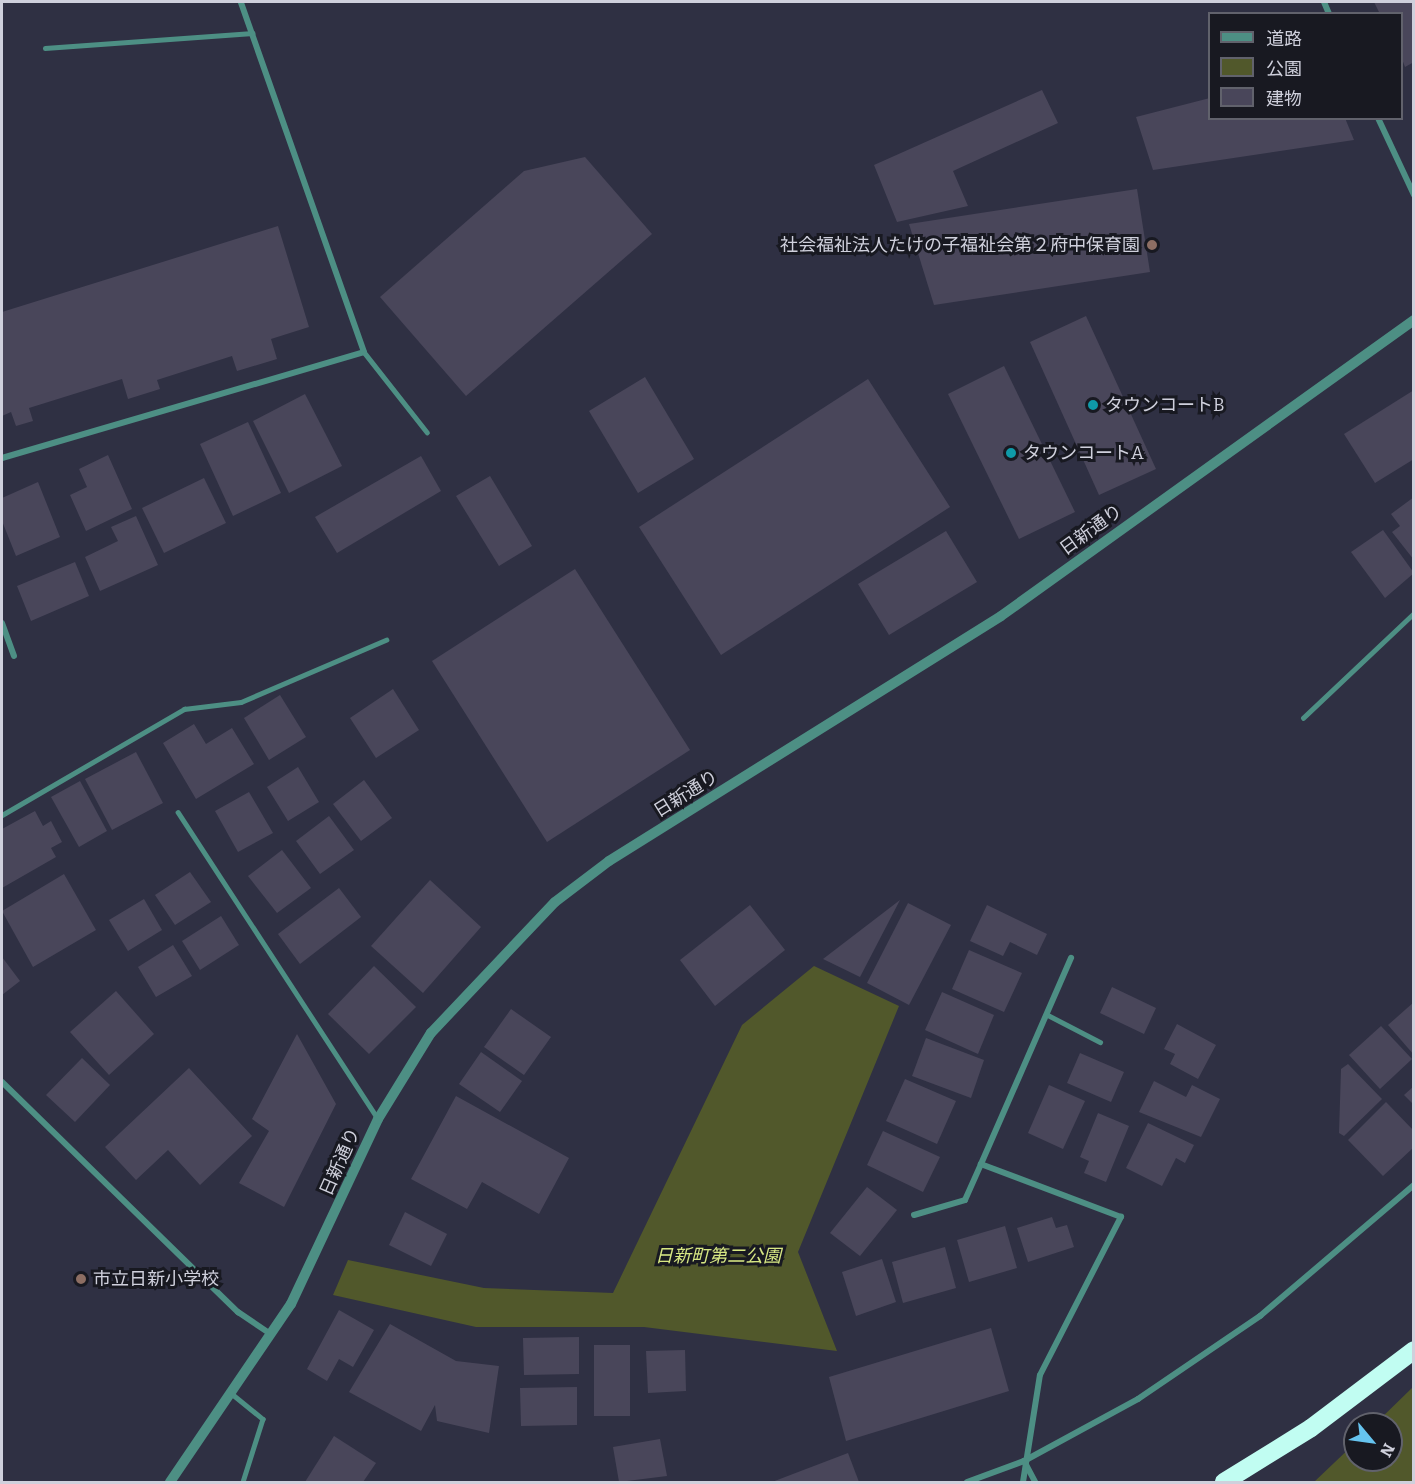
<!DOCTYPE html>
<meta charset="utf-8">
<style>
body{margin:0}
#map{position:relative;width:1415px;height:1484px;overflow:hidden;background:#2f3043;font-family:Bitter,"Noto Sans JP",serif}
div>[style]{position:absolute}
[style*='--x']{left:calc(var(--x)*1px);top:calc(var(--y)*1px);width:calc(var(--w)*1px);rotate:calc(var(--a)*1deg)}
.green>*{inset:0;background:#51582b}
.building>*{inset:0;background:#49465a}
.service>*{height:4.5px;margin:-2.25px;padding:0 2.25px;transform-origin:2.25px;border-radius:2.25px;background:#4d8f84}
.minor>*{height:6px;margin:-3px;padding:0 3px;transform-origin:3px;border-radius:3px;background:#4d8f84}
.tertiary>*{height:10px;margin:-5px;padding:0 5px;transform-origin:5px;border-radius:5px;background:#4d8f84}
.motorway>*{height:18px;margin:-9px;padding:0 9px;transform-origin:9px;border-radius:9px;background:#c1fdf2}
.dots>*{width:16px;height:16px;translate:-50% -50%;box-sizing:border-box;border:3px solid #181921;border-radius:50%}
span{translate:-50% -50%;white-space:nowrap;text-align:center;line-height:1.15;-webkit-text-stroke:6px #181921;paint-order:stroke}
.poi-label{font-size:18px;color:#cfd0dc}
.right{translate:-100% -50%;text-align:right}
.left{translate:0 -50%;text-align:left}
.street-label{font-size:18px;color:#cfd0dc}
.park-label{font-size:18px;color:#d7e783;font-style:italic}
.frame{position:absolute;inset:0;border:3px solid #cfd0dc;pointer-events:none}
.legend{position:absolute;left:1208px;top:12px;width:195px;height:108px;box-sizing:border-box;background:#181921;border:2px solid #61626c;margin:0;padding:8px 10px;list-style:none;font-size:18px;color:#cfd0dc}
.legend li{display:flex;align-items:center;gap:12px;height:30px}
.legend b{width:30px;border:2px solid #61626c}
.north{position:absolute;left:1343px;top:1412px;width:60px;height:60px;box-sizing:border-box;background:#181921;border:2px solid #61626c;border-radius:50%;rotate:119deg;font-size:16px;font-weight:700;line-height:24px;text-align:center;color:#cfd0dc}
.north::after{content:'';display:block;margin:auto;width:21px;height:27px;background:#66c4ef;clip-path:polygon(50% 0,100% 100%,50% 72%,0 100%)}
</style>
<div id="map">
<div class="green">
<i style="clip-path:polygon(814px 966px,899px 1006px,798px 1252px,837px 1351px,644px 1327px,476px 1327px,333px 1295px,348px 1260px,484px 1288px,613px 1293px,742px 1025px)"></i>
<i style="clip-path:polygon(1413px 1387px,1413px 1482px,1314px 1482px,1355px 1443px,1355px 1460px,1391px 1460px,1391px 1424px,1375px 1424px)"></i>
</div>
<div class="building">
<i style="clip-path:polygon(1374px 2px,1414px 2px,1414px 62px,1405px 67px,1402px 59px,1402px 14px,1380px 14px)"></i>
<i style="clip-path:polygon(1042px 90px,1058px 123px,953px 171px,968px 206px,897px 222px,874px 165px)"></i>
<i style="clip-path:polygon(1210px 98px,1210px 118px,1345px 118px,1354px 140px,1153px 170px,1136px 117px)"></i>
<i style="clip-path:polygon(585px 157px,652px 234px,466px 396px,380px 297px,524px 171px)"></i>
<i style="clip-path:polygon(1137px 189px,1150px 272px,934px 305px,909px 224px)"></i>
<i style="clip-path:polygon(278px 226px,309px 327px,271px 339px,277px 359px,237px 371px,232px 356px,157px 380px,160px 389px,128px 399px,122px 379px,29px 408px,33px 421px,16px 426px,11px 412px,2px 416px,2px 312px)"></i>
<i style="clip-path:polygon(1086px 316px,1156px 469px,1099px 495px,1030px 342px)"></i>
<i style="clip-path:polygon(1004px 366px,1075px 512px,1019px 539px,948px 394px)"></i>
<i style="clip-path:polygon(645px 377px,694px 459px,638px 493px,589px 411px)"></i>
<i style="clip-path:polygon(868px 379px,950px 507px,721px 655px,639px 527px)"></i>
<i style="clip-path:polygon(1414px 390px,1414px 459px,1375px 483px,1344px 434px)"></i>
<i style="clip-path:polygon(305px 394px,342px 466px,289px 493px,253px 421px)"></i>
<i style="clip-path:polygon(248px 422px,281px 493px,233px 516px,200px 444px)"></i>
<i style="clip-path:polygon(108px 455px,132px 509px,86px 531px,70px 495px,87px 487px,79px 469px)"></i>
<i style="clip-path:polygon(421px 456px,441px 491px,337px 553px,315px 517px)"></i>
<i style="clip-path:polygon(490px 476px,532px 546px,499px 566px,456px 496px)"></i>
<i style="clip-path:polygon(204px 478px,226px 523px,164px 553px,142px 508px)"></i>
<i style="clip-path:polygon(38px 482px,60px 537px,16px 556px,2px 521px,2px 498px)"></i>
<i style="clip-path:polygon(1414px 497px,1414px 560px,1392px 532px,1400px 526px,1391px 514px)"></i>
<i style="clip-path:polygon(136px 516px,158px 565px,100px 591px,85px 557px,118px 541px,111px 527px)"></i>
<i style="clip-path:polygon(1383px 530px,1414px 573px,1385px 598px,1351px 552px)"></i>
<i style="clip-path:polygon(946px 531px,977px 582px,889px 635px,858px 584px)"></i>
<i style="clip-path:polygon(75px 562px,89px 596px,31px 621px,17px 586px)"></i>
<i style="clip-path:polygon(575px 569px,690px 750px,547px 842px,432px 661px)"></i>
<i style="clip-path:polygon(393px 689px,419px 730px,376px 758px,350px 718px)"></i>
<i style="clip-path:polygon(280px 695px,306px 737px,269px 760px,244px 718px)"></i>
<i style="clip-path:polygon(194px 724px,206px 744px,232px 728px,254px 764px,196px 799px,163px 743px)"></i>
<i style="clip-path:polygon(136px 752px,163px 803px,112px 830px,85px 779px)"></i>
<i style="clip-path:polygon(298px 767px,319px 802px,288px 821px,267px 787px)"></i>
<i style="clip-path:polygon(364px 780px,392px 818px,361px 841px,333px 804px)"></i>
<i style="clip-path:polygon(80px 781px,107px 831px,79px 847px,51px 797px)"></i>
<i style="clip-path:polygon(249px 792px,273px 833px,238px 852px,215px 811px)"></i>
<i style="clip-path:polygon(35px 811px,43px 826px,51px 821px,62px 842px,51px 848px,56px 857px,2px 888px,2px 829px)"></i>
<i style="clip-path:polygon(329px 816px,354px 850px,320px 874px,296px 841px)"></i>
<i style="clip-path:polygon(282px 850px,311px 888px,277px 913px,248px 876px)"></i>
<i style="clip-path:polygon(190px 872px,211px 902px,175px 925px,155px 895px)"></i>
<i style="clip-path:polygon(64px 874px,96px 930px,33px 967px,2px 911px)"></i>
<i style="clip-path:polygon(430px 880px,481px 927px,423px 993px,371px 946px)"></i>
<i style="clip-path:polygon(339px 888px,361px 917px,300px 964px,278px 934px)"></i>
<i style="clip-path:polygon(144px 899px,162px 930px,128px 951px,109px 920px)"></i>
<i style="clip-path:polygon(900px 900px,860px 977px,823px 959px)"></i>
<i style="clip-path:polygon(908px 903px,951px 925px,909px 1005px,867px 983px)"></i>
<i style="clip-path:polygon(750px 905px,785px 950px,715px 1006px,680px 960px)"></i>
<i style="clip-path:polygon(987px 905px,1047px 934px,1037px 955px,1010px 942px,1003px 956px,970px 941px)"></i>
<i style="clip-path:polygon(221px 916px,239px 945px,200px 970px,182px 941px)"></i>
<i style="clip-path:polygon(173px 945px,192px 976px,156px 997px,138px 967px)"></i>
<i style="clip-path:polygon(969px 950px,1022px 973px,1004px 1012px,952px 989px)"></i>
<i style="clip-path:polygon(2px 957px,20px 981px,2px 995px)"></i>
<i style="clip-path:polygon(374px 966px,416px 1007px,369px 1054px,328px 1014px)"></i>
<i style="clip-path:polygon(1112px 987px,1156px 1008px,1144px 1034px,1100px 1013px)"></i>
<i style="clip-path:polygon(116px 991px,154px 1034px,109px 1075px,70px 1032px)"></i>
<i style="clip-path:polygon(942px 992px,994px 1015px,978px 1054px,925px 1030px)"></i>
<i style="clip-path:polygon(1414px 1002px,1414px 1055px,1388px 1025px)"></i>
<i style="clip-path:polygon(511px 1009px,551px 1037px,524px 1075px,484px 1047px)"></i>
<i style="clip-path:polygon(1177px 1024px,1216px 1045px,1198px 1079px,1170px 1064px,1175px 1054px,1164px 1049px)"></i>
<i style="clip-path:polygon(1381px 1026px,1412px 1059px,1380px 1089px,1349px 1055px)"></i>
<i style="clip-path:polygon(297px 1034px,336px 1104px,284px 1207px,239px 1183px,269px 1131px,252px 1119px)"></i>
<i style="clip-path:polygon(926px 1038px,984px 1060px,971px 1098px,912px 1076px)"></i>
<i style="clip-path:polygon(481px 1052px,522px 1081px,500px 1112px,459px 1084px)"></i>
<i style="clip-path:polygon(1080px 1053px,1124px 1072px,1111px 1102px,1067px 1083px)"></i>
<i style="clip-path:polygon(82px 1058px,110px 1085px,75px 1122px,46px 1095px)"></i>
<i style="clip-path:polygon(1348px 1064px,1382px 1099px,1344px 1136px,1339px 1133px,1341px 1069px)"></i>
<i style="clip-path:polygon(189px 1068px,252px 1136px,200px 1185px,168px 1150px,136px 1180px,105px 1147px)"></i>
<i style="clip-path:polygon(905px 1079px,956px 1101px,937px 1144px,886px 1121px)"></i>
<i style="clip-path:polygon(1154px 1081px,1186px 1097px,1192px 1085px,1220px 1099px,1201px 1137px,1139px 1112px)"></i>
<i style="clip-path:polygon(1049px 1085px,1085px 1101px,1063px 1149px,1028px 1133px)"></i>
<i style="clip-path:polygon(1414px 1086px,1414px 1105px,1404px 1095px)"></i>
<i style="clip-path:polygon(456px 1096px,569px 1158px,539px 1214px,482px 1182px,467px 1209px,411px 1179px)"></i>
<i style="clip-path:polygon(1386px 1102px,1414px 1131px,1414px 1147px,1383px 1176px,1348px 1140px)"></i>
<i style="clip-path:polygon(1098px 1113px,1129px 1126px,1106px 1182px,1084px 1173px,1089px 1161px,1080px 1157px)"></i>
<i style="clip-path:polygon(1148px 1123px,1194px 1145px,1185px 1163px,1176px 1158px,1162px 1186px,1126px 1168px)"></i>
<i style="clip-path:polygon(883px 1131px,940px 1157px,923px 1192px,867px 1165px)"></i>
<i style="clip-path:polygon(867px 1187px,897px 1210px,860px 1256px,830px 1233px)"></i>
<i style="clip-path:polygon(405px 1212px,447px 1234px,431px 1266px,389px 1245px)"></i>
<i style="clip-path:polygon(1052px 1217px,1056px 1228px,1067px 1225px,1074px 1247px,1028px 1262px,1017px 1228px)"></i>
<i style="clip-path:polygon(1005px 1226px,1017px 1268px,969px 1282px,957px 1240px)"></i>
<i style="clip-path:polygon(945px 1247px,956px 1288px,903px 1303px,892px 1262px)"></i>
<i style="clip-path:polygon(882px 1259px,896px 1302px,856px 1316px,842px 1272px)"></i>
<i style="clip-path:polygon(339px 1310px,374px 1330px,353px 1367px,339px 1359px,327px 1381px,307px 1369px)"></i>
<i style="clip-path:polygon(390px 1324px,456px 1361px,499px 1366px,489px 1433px,437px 1421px,435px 1405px,421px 1431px,349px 1392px)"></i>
<i style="clip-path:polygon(991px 1328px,1009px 1391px,846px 1441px,829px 1377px)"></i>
<i style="clip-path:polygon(579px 1337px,579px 1374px,524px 1375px,523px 1338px)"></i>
<i style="clip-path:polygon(594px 1345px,630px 1345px,630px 1416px,594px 1416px)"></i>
<i style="clip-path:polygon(685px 1350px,686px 1391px,648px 1393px,646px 1351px)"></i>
<i style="clip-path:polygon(577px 1387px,577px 1425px,521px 1426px,520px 1388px)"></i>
<i style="clip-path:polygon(334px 1436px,376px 1463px,363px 1482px,305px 1482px)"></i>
<i style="clip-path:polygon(660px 1439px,667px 1476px,619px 1482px,613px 1447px)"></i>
<i style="clip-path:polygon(848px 1453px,859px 1482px,772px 1482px)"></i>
</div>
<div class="service">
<i style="--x:45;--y:48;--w:208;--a:-4.1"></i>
<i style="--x:364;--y:352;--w:102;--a:51.8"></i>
<i style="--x:1303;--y:718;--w:153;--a:-43.4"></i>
<i style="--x:178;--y:812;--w:366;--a:56.9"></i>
<i style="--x:2;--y:815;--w:211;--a:-30.2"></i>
<i style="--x:184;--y:709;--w:57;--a:-7"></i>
<i style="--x:241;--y:702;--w:158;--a:-23.2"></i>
<i style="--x:1046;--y:1014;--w:61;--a:27.4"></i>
<i style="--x:231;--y:1393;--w:41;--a:39.1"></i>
<i style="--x:263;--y:1419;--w:66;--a:107.6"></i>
</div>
<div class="minor">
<i style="--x:1324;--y:2;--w:13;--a:67"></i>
<i style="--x:1378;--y:118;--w:85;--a:64.9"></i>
<i style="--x:2;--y:458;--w:377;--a:-16.3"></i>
<i style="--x:364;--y:352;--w:371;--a:-109.4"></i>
<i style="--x:2;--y:623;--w:35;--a:70"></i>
<i style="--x:2;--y:1082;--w:330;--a:44.3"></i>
<i style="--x:238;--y:1312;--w:40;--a:34"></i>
<i style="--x:914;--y:1215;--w:53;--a:-16.4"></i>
<i style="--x:965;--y:1200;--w:39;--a:-66"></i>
<i style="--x:1024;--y:1461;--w:24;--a:62"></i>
<i style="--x:967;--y:1482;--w:61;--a:-20.2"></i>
<i style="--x:1024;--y:1461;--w:130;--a:-28.5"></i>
<i style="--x:1138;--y:1399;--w:148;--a:-34.2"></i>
<i style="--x:1260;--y:1316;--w:202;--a:-40.4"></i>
<i style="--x:1023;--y:1482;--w:108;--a:-81"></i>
<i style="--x:1040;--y:1375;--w:178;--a:-62.9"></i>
<i style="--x:1121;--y:1217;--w:150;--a:-159.3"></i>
<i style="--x:981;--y:1164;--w:225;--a:-66.4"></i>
</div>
<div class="tertiary">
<i style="--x:170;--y:1482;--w:215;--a:-55.8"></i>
<i style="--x:291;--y:1304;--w:204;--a:-64.8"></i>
<i style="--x:378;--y:1119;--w:101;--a:-58.4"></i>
<i style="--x:431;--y:1033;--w:180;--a:-46.6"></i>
<i style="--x:555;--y:902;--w:68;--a:-37.2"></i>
<i style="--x:609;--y:861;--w:462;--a:-32"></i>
<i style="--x:1001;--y:616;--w:508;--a:-35.63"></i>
</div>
<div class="motorway">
<i style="--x:1224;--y:1482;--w:102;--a:-31.8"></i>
<i style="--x:1311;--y:1428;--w:129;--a:-37.1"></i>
</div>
<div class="dots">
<i style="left:1152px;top:245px;background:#8d6e63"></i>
<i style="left:1093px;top:405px;background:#0f9aa8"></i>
<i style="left:1011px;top:453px;background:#0f9aa8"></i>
<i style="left:81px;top:1279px;background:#8d6e63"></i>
</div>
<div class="poi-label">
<span class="right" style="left:1140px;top:245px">社会福祉法人たけの子福祉会第２府中保育園</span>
<span class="left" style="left:1105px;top:405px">タウンコートB</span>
<span class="left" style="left:1023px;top:453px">タウンコートA</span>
<span class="left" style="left:93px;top:1279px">市立日新小学校</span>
</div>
<div class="street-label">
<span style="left:1091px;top:530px;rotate:-36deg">日新通り</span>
<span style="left:686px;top:794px;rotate:-32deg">日新通り</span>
<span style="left:340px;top:1162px;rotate:-66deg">日新通り</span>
</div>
<div class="park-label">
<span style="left:718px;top:1256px">日新町第二公園</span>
</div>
<div class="frame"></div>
<ul class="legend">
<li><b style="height:8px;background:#4d8f84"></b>道路</li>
<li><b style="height:16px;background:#51582b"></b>公園</li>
<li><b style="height:16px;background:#49465a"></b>建物</li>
</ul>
<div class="north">N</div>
</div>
